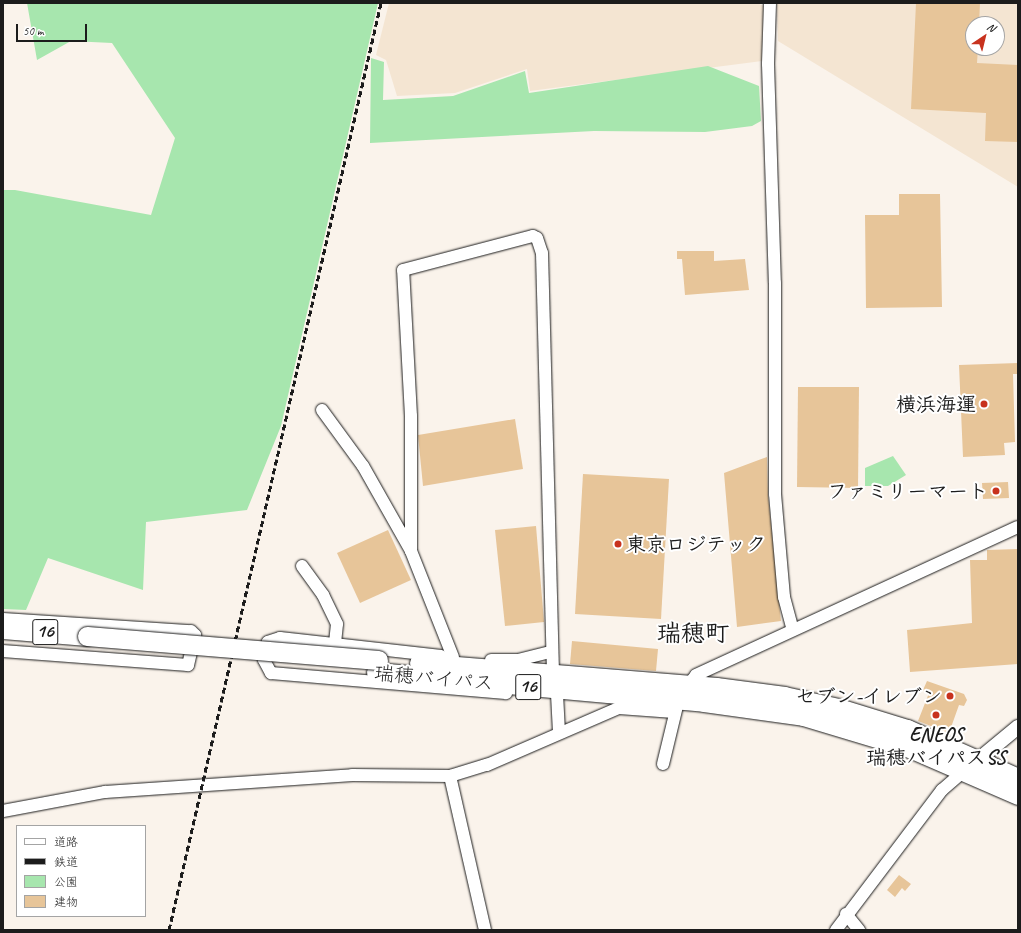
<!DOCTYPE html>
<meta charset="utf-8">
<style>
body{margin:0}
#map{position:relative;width:1021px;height:933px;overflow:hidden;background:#faf3eb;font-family:Caveat,"Klee One",sans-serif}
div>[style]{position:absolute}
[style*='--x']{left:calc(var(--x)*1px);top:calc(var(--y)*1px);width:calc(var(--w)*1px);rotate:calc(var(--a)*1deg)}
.built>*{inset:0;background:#f4e5d2}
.green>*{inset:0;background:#a7e6ae}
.building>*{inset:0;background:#e7c599}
.roads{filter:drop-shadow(0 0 1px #1c1c1c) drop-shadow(0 0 1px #1c1c1c)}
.minor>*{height:12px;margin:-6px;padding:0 6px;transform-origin:6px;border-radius:6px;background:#fff}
.tertiary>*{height:14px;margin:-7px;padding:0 7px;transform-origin:7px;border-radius:7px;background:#fff}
.trunk>*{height:19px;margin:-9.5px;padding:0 9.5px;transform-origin:9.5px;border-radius:9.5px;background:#fff}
.rail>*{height:3px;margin-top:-1.5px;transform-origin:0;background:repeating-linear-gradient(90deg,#1c1c1c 0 6px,transparent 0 9px)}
.bridges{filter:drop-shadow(0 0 1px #1c1c1c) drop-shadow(0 0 1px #1c1c1c)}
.trunk-bridge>*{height:19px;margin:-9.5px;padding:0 9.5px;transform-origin:9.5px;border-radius:9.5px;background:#fff}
.dots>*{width:11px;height:11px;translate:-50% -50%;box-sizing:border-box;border:2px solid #fff;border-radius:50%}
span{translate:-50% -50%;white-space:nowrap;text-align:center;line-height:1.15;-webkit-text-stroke:4px #fff;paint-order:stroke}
.shield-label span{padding:1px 3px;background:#fff;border:1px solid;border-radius:3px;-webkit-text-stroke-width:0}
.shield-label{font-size:19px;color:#1c1c1c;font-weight:700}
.poi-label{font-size:20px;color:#1c1c1c;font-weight:700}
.right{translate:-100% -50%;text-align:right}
.left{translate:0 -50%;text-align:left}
.street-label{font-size:20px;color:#1c1c1c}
.district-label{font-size:24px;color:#1c1c1c;font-weight:700}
.frame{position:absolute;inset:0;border:4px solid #1c1c1c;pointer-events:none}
.legend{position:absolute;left:16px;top:825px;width:130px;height:92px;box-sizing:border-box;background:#fff;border:1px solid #a4a4a4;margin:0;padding:5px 7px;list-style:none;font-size:12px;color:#1c1c1c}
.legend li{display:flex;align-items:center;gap:8px;height:20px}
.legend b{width:20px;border:1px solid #a4a4a4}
.north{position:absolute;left:965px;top:16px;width:40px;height:40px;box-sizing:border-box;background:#fff;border:1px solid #a4a4a4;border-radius:50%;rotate:35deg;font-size:11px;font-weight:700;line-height:16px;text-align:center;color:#1c1c1c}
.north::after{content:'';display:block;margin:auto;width:14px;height:18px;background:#c8321e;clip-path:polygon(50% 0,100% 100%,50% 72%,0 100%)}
.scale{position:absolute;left:16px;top:24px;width:71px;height:18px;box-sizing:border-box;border:2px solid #1c1c1c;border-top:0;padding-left:5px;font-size:12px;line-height:14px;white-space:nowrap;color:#1c1c1c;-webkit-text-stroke:3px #fff;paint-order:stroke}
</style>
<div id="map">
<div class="built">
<i style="clip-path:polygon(389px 3px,757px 3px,764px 6px,762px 61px,530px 91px,527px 69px,455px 93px,397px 96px,386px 60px,376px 55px)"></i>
<i style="clip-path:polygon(evenodd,777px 3px,1018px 3px,1018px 187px,778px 41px,777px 3px,973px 24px,997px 24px,997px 48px,973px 48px,973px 24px)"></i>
</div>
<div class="green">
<i style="clip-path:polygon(27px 3px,378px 3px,281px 426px,247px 510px,146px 522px,143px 590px,48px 558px,26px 610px,3px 609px,3px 190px,15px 190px,151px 215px,175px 138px,112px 43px,71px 41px,37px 60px)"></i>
<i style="clip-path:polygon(371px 58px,384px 62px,383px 100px,453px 96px,525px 71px,529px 93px,708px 66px,759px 86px,761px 121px,752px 126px,705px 132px,594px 131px,370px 143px)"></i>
<i style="clip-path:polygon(893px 456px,906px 475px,888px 486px,865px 486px,865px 468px)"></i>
</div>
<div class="building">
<i style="clip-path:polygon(916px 3px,980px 3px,979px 24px,973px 24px,973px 48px,978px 48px,977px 63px,1018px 65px,1018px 142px,985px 141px,986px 113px,911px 109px)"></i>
<i style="clip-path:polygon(899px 194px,940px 194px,942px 307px,866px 308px,865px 215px,899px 215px)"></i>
<i style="clip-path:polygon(677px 251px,714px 251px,714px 261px,745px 259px,749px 290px,685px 295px,682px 259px,677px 259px)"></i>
<i style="clip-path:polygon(1018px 363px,1018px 374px,1013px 374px,1015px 442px,1004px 443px,1005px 455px,963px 457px,959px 365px)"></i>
<i style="clip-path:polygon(798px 387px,859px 387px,858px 488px,797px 487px)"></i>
<i style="clip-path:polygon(515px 419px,523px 469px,423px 486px,418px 435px)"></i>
<i style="clip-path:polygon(767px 457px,768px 495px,781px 621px,737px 627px,724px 473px)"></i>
<i style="clip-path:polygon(583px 474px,669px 479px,661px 619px,575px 614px)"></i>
<i style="clip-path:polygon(1008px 482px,1009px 498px,983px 499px,982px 483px)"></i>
<i style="clip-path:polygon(536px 526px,544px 622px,505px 626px,495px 530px)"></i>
<i style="clip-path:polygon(388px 530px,411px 580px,360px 603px,337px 553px)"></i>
<i style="clip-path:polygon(1018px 549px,1018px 664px,910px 672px,907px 630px,972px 623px,970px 560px,987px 560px,987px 550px)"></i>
<i style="clip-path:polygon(572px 641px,658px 649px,656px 671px,570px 664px)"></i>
<i style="clip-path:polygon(927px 681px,964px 694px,967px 700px,964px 706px,959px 705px,949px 733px,918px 721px,929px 693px,923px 690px)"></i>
<i style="clip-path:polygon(899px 875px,911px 884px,905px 891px,902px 888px,895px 897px,887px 890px)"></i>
</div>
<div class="roads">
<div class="minor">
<i style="--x:770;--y:3;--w:61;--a:91.9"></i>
<i style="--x:768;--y:64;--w:219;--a:88.2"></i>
<i style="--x:775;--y:283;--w:211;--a:90"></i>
<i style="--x:775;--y:494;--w:103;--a:85"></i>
<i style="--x:784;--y:597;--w:34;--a:75"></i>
<i style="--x:322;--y:410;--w:69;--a:53.8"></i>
<i style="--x:363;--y:466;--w:98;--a:60.5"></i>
<i style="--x:411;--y:551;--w:114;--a:68.4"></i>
<i style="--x:411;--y:551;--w:135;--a:-90"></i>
<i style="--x:411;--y:416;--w:146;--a:-93.1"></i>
<i style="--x:403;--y:270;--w:134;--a:-14.7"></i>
<i style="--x:533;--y:236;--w:4;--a:27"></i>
<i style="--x:537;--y:238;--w:16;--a:72"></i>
<i style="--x:542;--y:253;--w:421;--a:88.5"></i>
<i style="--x:302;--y:566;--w:36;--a:54"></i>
<i style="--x:323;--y:595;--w:32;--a:64"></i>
<i style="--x:337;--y:624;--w:20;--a:96"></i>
<i style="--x:3;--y:619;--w:188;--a:3.7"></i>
<i style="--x:191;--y:631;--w:6;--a:45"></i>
<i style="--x:195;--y:635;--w:31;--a:103"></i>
<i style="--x:188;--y:665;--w:186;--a:-175.7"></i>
<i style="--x:441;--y:656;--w:162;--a:-173.6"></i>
<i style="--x:280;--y:638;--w:13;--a:162"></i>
<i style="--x:268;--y:642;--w:18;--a:103"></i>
<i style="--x:264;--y:660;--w:15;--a:62"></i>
<i style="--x:271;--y:673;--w:236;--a:4.9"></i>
<i style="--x:491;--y:660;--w:27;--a:0"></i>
<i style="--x:518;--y:660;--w:34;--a:-14"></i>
<i style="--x:686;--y:688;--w:16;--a:-52"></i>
<i style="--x:696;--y:675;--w:354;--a:-24.7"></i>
<i style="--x:557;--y:694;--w:39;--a:87"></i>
<i style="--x:663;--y:764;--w:60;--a:-76.4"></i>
<i style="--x:450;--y:776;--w:158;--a:77.2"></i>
<i style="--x:3;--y:811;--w:104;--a:-10.6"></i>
<i style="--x:105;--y:792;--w:248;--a:-3.9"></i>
<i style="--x:352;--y:775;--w:98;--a:0.6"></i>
<i style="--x:450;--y:776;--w:39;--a:-17"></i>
<i style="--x:487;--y:765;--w:144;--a:-23.4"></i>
<i style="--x:619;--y:708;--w:55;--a:4.2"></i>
<i style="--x:846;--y:914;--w:21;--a:51"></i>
<i style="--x:836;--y:930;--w:176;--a:-52.9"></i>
<i style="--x:942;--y:790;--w:29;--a:-41"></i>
</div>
<div class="tertiary">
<i style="--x:972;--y:765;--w:60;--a:-39.6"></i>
</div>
<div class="trunk">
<i style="--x:3;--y:629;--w:84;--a:4.8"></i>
<i style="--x:419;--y:663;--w:298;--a:4.6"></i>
<i style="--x:716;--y:687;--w:69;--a:7.5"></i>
<i style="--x:784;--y:696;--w:59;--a:12.6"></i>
<i style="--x:842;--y:709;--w:68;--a:17.1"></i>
<i style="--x:907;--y:729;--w:121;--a:23.8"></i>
<i style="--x:376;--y:672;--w:329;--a:5.2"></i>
<i style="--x:704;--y:702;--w:100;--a:8"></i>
<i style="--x:803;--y:716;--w:112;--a:16.7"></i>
<i style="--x:910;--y:748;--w:118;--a:23.5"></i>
</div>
</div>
<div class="rail">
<i style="--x:169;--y:930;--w:951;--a:-77.12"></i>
</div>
<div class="bridges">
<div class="trunk-bridge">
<i style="--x:87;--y:636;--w:292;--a:4.7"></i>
</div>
</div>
<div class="dots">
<i style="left:984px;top:404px;background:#c8321e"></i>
<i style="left:996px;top:491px;background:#c8321e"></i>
<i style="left:618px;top:544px;background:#c8321e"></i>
<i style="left:950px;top:696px;background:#c8321e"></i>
<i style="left:936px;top:715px;background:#c8321e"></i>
</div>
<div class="shield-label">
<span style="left:45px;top:632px">16</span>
<span style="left:528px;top:687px">16</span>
</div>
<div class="poi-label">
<span class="right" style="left:976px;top:404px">横浜海運</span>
<span class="right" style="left:988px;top:491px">ファミリーマート</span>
<span class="left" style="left:626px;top:544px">東京ロジテック</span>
<span class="right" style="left:942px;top:696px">セブン-イレブン</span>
<span style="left:936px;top:746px">ENEOS<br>瑞穂バイパスSS</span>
</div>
<div class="street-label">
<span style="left:434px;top:678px;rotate:5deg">瑞穂バイパス</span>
</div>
<div class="district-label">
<span style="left:693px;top:634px">瑞穂町</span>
</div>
<div class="frame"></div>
<ul class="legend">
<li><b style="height:5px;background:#fff"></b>道路</li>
<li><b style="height:5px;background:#1c1c1c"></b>鉄道</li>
<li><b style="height:11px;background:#a7e6ae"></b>公園</li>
<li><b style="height:11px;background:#e7c599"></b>建物</li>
</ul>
<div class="north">N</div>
<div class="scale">50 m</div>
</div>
